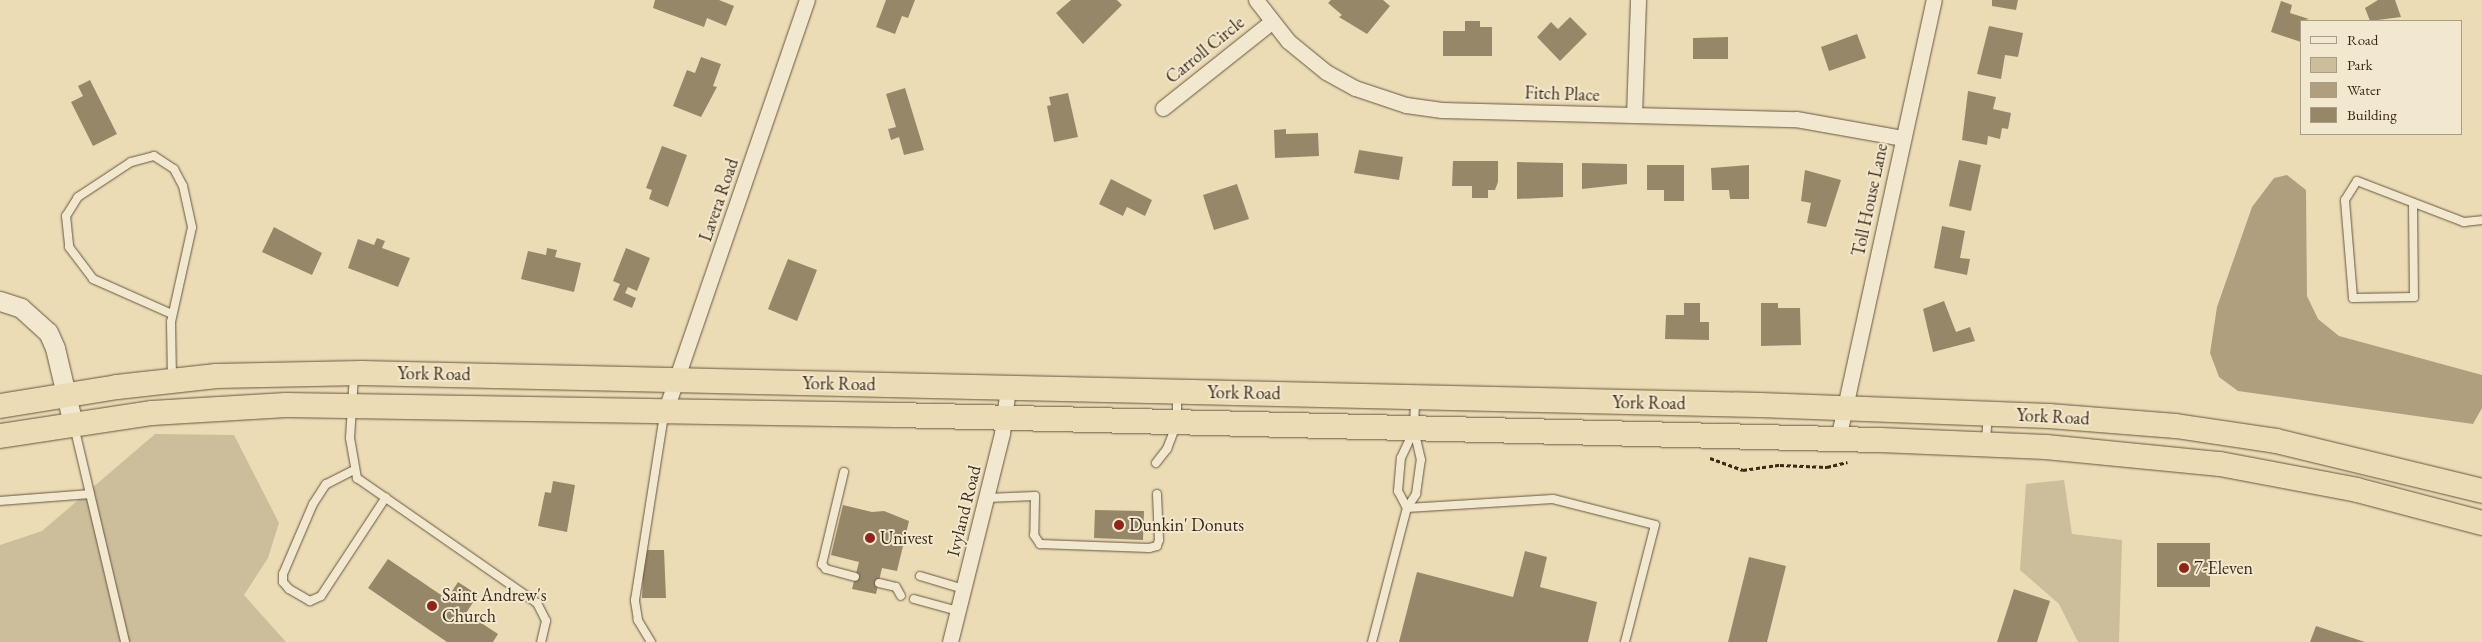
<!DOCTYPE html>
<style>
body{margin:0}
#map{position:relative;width:2482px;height:642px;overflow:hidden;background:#ebdcb6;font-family:"EB Garamond",serif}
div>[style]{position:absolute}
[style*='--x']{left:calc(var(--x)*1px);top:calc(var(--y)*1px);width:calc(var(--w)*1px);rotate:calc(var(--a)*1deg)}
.green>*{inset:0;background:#cdbe9b}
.water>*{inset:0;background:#b09f7f}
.building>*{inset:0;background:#978769}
.path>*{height:3px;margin-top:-1.5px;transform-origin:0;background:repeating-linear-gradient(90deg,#3d2a15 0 4px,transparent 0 6.5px)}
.roads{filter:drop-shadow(0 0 1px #68563d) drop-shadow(0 0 1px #68563d)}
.service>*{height:8px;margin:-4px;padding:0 4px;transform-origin:4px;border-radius:4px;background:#f2e8d0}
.minor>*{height:15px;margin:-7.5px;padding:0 7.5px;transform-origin:7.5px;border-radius:7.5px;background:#f2e8d0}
.tertiary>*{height:19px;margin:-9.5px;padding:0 9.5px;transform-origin:9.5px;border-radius:9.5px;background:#f2e8d0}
.trunk>*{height:24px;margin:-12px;padding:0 12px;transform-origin:12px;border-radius:12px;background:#ebdcb6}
.dots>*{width:14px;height:14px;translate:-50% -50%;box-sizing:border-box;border:2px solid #f2e8d0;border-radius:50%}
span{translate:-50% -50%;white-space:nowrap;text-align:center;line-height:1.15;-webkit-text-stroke:4px #f2e8d0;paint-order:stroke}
.street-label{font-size:18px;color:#3d2a15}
.poi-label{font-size:18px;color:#3d2a15}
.left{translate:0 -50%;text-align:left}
.legend{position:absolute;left:2300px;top:20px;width:162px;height:115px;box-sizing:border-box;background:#f2e8d0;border:1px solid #aa9c85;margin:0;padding:6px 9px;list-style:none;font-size:15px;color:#3d2a15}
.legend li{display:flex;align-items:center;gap:10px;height:25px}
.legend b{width:25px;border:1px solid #aa9c85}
</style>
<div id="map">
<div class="green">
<i style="clip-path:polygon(155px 434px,234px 435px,279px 523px,268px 558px,244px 595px,286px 642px,0 642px,0 545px,42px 531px)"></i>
<i style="clip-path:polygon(2064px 480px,2072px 534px,2122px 540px,2119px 642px,2078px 642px,2059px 604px,2020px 570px,2026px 484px)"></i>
</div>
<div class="water">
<i style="clip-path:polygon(2287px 175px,2306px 190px,2307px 296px,2318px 319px,2339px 336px,2482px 375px,2482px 408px,2473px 424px,2238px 391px,2219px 377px,2210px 353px,2217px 307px,2252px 207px,2274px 178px)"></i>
</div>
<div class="building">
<i style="clip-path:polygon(655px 0,719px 0,734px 6px,726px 26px,707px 18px,704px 27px,653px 8px)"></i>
<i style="clip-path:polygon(886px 0,915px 0,908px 18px,902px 16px,895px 34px,876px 27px)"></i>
<i style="clip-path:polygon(1071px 0,1117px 0,1122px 5px,1083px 44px,1056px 13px)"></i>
<i style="clip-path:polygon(1331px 0,1383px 0,1390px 6px,1367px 34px,1339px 17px,1342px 15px,1328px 3px)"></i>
<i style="clip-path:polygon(1992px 0,2018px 0,2016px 10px,1992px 6px)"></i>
<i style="clip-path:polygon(2378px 0,2395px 0,2401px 17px,2370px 21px,2365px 8px)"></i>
<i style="clip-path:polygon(2281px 1px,2292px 5px,2290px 13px,2309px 19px,2301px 21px,2301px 42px,2271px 32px)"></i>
<i style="clip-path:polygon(1570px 17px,1587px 34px,1560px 61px,1537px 37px,1551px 22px,1558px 29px)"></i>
<i style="clip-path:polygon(1465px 21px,1480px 21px,1480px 27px,1492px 27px,1492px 56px,1443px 56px,1443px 31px,1465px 31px)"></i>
<i style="clip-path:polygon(1989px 26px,2023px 33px,2018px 57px,2005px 55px,2001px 79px,1977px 74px)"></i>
<i style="clip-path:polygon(1857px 34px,1866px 58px,1829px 71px,1821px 47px)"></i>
<i style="clip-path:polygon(1728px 37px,1728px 59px,1693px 59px,1693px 38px)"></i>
<i style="clip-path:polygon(701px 57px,721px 64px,713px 86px,717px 87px,701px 117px,673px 106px,687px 70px,695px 73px)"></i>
<i style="clip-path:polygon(90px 80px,117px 134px,93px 146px,71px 102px,83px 96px,78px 86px)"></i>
<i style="clip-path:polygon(905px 88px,924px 150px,904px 155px,899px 137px,891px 140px,888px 129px,896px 127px,886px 94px)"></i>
<i style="clip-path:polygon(1968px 91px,1996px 97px,1993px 109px,2011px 113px,2008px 129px,2002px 128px,2000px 139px,1988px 136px,1987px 145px,1962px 140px)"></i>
<i style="clip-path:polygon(1068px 93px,1078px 137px,1054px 142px,1047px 106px,1051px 105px,1049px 97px)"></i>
<i style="clip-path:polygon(1286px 129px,1286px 134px,1318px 133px,1319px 156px,1275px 158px,1274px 130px)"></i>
<i style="clip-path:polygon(662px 146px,687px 155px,668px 207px,649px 199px,652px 190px,646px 188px)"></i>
<i style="clip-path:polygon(1359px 150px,1403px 157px,1399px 180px,1354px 173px)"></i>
<i style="clip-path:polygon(1959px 160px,1981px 165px,1971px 211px,1949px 206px)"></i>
<i style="clip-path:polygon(1453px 161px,1498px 161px,1498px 182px,1495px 190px,1488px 190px,1488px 198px,1472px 198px,1472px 186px,1452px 186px)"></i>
<i style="clip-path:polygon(1517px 162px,1563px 163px,1563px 197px,1517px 199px)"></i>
<i style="clip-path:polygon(1582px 163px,1627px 164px,1627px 184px,1582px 189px)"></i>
<i style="clip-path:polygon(1647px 165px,1684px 165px,1684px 201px,1664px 201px,1664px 190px,1647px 190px)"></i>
<i style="clip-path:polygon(1749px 165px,1749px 199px,1730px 199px,1729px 190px,1712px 190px,1711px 168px)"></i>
<i style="clip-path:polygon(1805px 170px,1841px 180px,1826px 227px,1807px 223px,1811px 203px,1801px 201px)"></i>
<i style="clip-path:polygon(1111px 179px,1152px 200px,1145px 216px,1127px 207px,1123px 216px,1099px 204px)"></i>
<i style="clip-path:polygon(1237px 184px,1249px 219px,1214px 230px,1203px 195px)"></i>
<i style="clip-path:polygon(1942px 226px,1965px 231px,1960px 258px,1970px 259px,1967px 275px,1934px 268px)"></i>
<i style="clip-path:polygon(274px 227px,322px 253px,312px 275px,262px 252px)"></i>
<i style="clip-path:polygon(377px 238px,385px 241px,382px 248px,410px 258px,398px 287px,348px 268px,358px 239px,374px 245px)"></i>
<i style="clip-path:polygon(547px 248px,557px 250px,555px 257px,581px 263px,574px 292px,521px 279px,528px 251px,546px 255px)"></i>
<i style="clip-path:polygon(626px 248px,650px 258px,637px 291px,628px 287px,625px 293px,636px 298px,632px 308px,613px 300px,620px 284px,613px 281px)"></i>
<i style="clip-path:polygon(788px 259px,817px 270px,797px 321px,768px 309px)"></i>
<i style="clip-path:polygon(1944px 301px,1956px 332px,1970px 327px,1975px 341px,1933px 352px,1923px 309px)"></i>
<i style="clip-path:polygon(1684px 303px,1700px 303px,1700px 322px,1709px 322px,1709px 340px,1665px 339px,1666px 315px,1684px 315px)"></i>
<i style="clip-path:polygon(1761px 303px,1778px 303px,1778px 308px,1800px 308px,1801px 345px,1761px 346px)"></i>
<i style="clip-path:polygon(553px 481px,575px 485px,567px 532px,538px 526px,545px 492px,551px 493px)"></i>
<i style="clip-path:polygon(843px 505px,872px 512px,884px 511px,909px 521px,897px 571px,882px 568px,876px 594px,852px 589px,859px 562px,831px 555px)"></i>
<i style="clip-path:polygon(1095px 510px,1144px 511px,1143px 540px,1094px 538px)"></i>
<i style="clip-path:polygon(2157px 543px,2210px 543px,2210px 587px,2157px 587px)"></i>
<i style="clip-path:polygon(644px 550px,664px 550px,666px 598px,642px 598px)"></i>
<i style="clip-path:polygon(1525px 551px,1547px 557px,1540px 587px,1597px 602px,1588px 642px,1399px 642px,1417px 572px,1513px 597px)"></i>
<i style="clip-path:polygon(1749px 557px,1786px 566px,1767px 642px,1728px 642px)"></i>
<i style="clip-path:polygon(388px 559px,447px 599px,458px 582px,478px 595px,466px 613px,498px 634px,493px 642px,447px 642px,368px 588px)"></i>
<i style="clip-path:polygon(2014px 589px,2050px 601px,2037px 642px,1997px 642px)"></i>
<i style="clip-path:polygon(2316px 626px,2365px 642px,2310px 642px)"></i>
</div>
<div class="path">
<i style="--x:1710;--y:458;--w:35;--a:20"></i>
<i style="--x:1743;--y:470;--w:37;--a:-8"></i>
<i style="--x:1780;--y:465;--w:47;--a:2.4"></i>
<i style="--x:1827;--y:467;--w:21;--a:-14"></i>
</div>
<div class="roads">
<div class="service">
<i style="--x:2413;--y:204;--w:93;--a:89.4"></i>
<i style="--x:2414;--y:297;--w:61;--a:179.1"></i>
<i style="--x:2353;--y:298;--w:98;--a:-94.7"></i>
<i style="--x:2345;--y:200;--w:22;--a:-58"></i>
<i style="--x:2357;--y:181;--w:115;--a:21"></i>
<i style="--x:2464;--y:222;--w:18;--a:-6"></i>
<i style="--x:354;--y:375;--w:63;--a:93.6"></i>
<i style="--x:350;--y:438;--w:41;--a:80.1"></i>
<i style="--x:357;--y:478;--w:219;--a:34.8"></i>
<i style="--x:537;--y:603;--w:20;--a:63"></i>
<i style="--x:546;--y:621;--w:22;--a:103"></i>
<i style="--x:172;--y:379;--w:57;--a:-91"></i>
<i style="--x:171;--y:322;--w:97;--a:-77.5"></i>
<i style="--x:192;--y:227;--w:42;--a:-102.4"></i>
<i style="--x:183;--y:186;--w:19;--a:-118"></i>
<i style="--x:174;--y:169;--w:24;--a:-147"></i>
<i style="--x:154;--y:156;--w:24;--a:165"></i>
<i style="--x:131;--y:162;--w:64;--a:146.6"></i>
<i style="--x:78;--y:197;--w:22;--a:122"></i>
<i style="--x:66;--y:216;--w:31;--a:84"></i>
<i style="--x:69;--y:247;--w:40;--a:53"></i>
<i style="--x:93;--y:279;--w:86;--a:23.9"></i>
<i style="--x:74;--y:426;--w:222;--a:76.7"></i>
<i style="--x:1986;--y:441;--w:26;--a:-86"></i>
<i style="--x:1156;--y:463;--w:18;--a:-52"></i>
<i style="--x:1167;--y:449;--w:28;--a:-69"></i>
<i style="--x:1177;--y:423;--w:30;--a:-90"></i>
<i style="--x:354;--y:470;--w:31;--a:153"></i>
<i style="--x:326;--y:484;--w:24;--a:123"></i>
<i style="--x:313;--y:504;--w:76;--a:113.2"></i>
<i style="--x:283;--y:574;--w:8;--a:90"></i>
<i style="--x:283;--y:582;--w:9;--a:49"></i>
<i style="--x:289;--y:589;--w:24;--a:30"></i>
<i style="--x:310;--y:601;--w:12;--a:-24"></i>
<i style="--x:321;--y:596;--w:118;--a:-56.7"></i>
<i style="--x:844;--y:472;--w:95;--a:103.4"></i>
<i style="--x:822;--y:564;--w:6;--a:51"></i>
<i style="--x:826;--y:569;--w:30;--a:15"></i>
<i style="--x:987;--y:498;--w:48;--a:-2.4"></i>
<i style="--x:1035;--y:496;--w:39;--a:91"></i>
<i style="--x:1034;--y:535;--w:11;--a:56"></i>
<i style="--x:1040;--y:544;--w:109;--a:2.1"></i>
<i style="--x:1149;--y:548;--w:8;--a:-14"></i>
<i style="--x:1157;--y:546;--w:6;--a:-72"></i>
<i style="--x:1159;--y:540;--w:46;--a:-92.5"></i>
<i style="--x:0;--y:501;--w:90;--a:-4.4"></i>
<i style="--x:1407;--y:508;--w:146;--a:-3.5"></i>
<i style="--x:1553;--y:499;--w:105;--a:14.3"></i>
<i style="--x:1655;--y:525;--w:121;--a:104.4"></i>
<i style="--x:1407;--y:508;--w:19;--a:-118"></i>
<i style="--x:1398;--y:491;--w:33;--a:-85"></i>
<i style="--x:1401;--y:458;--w:29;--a:-65"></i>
<i style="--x:920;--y:576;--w:46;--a:16.5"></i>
<i style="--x:879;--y:583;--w:17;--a:13"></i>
<i style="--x:896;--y:587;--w:10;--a:61"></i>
<i style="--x:914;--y:599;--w:46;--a:15.3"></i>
<i style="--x:651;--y:642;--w:26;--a:-121"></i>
<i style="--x:638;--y:620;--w:20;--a:-99"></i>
<i style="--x:635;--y:600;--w:188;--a:-81.1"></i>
<i style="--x:1372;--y:642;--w:138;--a:-75.4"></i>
<i style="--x:1407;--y:508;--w:17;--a:-57"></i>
<i style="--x:1416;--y:494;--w:34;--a:-82"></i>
<i style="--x:1421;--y:460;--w:31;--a:-103"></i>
<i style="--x:1414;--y:430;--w:31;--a:-88"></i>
</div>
<div class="minor">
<i style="--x:1256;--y:0;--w:52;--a:52"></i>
<i style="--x:1288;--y:41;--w:49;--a:39.2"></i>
<i style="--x:1326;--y:72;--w:33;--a:29"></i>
<i style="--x:1355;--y:88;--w:54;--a:18.4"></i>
<i style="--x:1406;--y:105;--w:36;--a:8"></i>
<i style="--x:1442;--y:110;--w:354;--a:1.5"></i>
<i style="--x:1796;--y:119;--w:109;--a:10.1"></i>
<i style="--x:1163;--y:108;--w:138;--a:-38.5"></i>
<i style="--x:1634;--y:115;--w:115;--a:-88"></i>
<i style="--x:665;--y:412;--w:436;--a:-71"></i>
<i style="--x:1838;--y:439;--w:449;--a:-77.7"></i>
<i style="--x:950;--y:642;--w:215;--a:-76"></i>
<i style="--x:1002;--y:433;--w:45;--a:-82.4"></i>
</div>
<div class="tertiary">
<i style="--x:0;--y:301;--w:22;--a:18"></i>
<i style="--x:21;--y:308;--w:36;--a:42"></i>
<i style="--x:48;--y:332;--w:17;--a:66"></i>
<i style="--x:55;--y:348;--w:78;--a:76.7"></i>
</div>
<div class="trunk">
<i style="--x:0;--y:406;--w:119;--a:-9.2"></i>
<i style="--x:117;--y:387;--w:100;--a:-6.3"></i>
<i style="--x:216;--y:376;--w:145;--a:-1.2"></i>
<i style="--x:361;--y:373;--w:1399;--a:1.31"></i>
<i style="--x:1760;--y:405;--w:289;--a:2.2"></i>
<i style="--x:2049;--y:416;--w:127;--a:4.5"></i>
<i style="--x:2176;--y:426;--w:101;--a:8.5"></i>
<i style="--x:2276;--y:441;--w:212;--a:13.6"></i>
<i style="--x:0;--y:436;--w:154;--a:-8.6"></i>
<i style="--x:152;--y:413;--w:134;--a:-3.4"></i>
<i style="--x:286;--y:405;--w:610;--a:0.94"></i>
<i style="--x:896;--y:415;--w:984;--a:1.46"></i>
<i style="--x:1880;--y:440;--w:166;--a:2.4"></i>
<i style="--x:2046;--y:447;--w:175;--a:5.6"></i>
<i style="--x:2220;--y:464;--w:139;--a:10.7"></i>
<i style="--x:2357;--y:490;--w:129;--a:14.8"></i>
</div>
</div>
<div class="dots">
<i style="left:1119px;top:525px;background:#8f2418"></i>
<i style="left:870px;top:538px;background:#8f2418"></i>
<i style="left:2184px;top:568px;background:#8f2418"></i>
<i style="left:432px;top:606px;background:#8f2418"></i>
</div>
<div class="street-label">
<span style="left:1205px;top:50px;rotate:-39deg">Carroll Circle</span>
<span style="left:1562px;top:94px;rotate:2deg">Fitch Place</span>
<span style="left:719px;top:200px;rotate:-71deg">Lavera Road</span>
<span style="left:1870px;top:200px;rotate:-78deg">Toll House Lane</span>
<span style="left:434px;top:374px;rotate:1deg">York Road</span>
<span style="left:839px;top:384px;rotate:1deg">York Road</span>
<span style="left:1244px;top:393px;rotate:1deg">York Road</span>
<span style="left:1649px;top:403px;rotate:1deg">York Road</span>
<span style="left:2053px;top:417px;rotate:3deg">York Road</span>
<span style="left:964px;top:511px;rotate:-76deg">Ivyland Road</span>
</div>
<div class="poi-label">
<span class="left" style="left:1129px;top:525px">Dunkin' Donuts</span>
<span class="left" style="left:880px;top:538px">Univest</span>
<span class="left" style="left:2194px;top:568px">7-Eleven</span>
<span class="left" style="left:442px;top:606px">Saint Andrew's<br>Church</span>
</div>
<ul class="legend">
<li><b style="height:6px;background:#f2e8d0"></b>Road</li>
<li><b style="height:14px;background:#cdbe9b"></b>Park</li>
<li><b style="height:14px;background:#b09f7f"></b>Water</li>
<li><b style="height:14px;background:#978769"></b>Building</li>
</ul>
</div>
